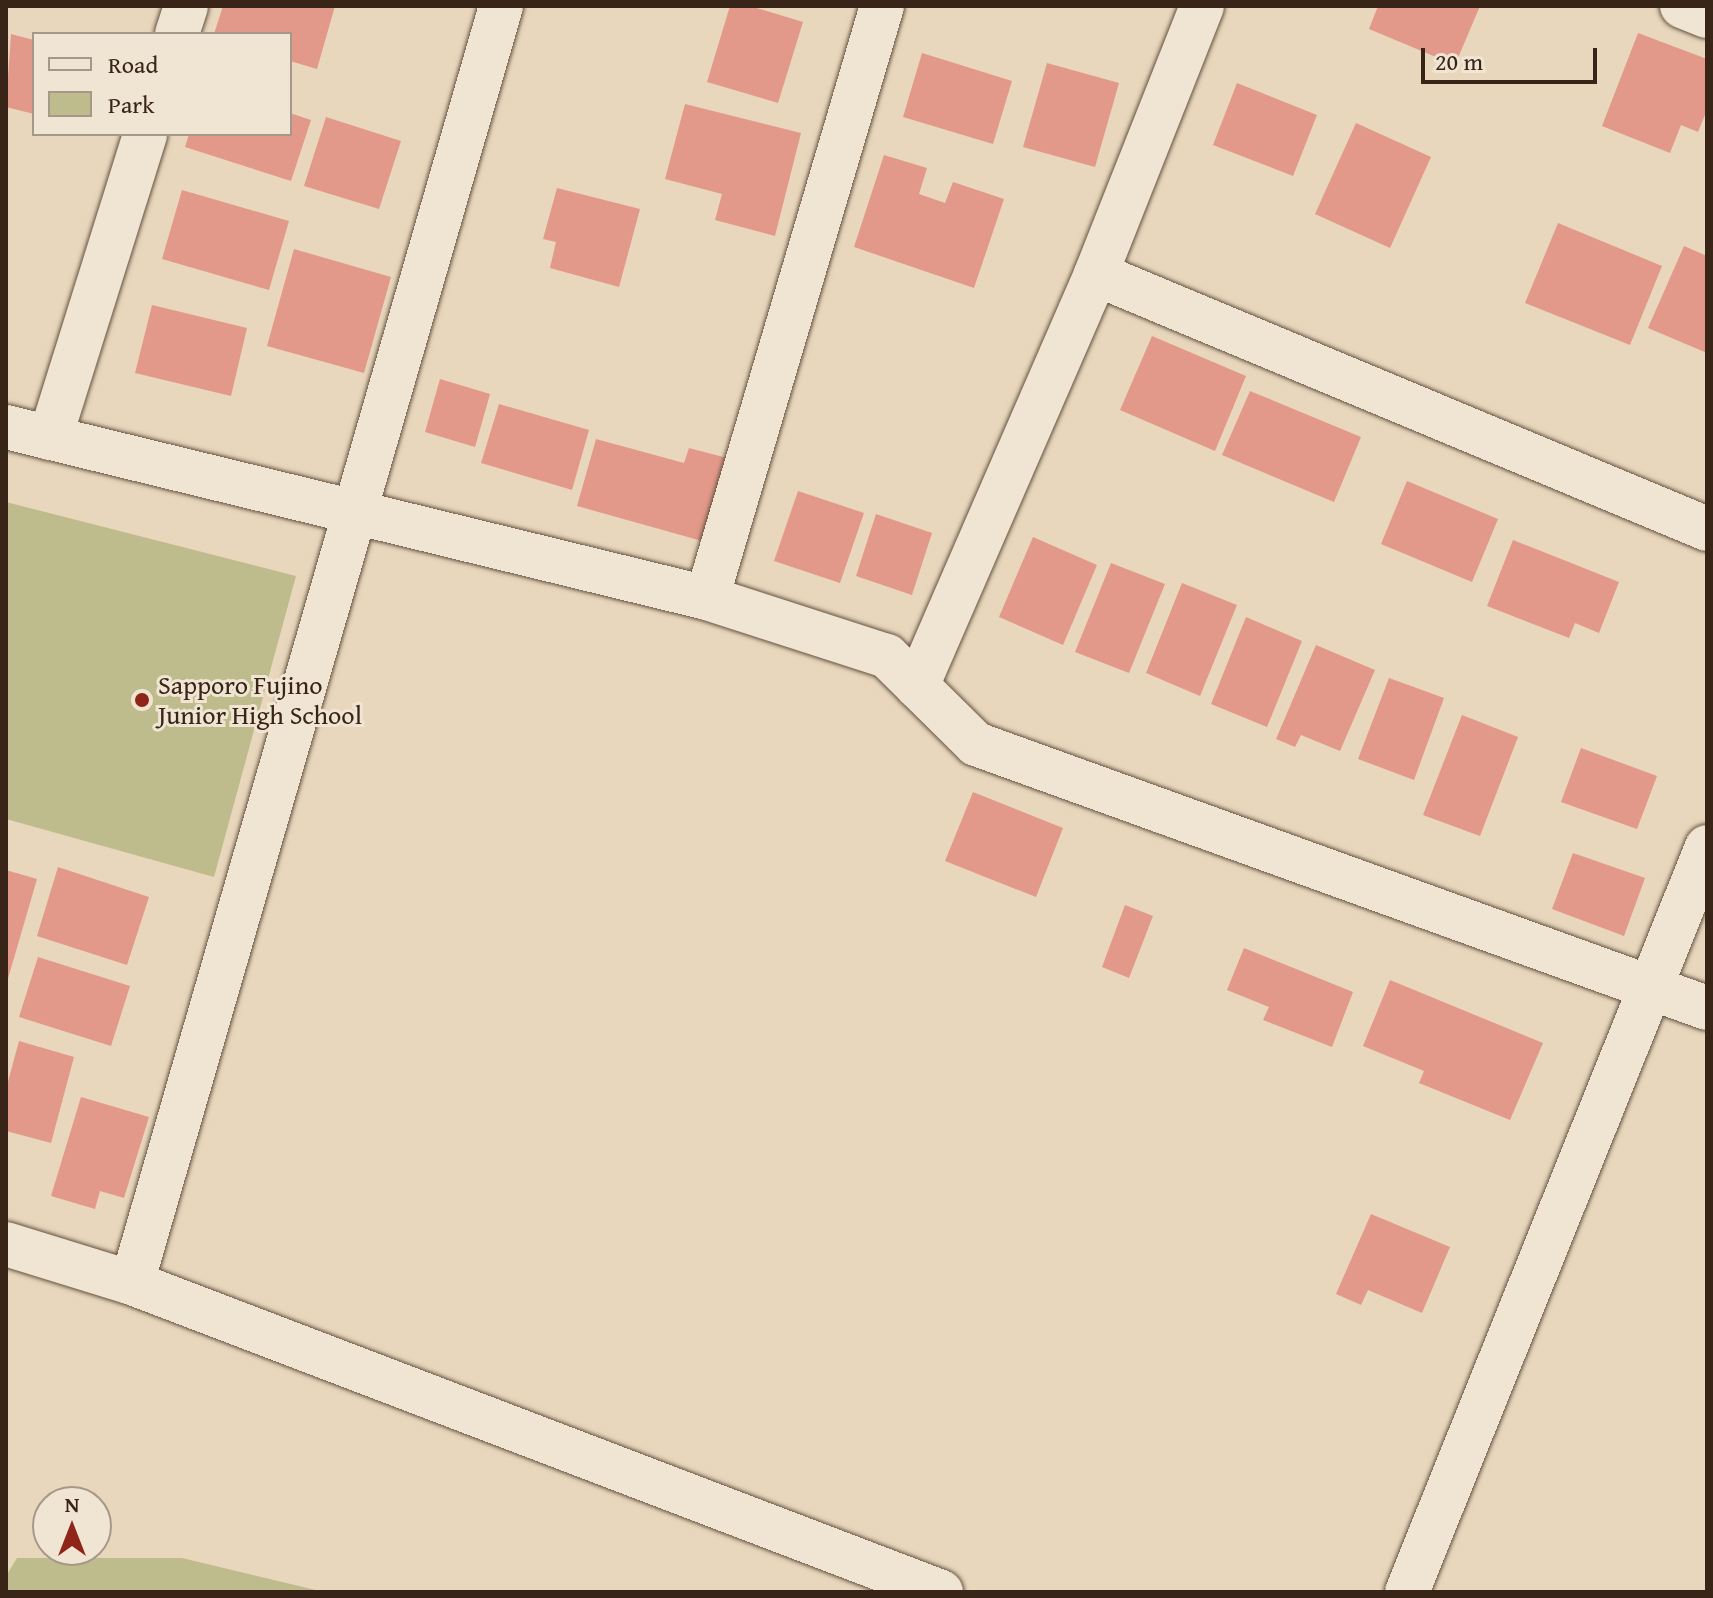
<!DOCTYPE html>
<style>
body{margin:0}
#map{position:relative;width:1713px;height:1598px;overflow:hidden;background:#e8d7bc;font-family:"Gentium Book Plus",serif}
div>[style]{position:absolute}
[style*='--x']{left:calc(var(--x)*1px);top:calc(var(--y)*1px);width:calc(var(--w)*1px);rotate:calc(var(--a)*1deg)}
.green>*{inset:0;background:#bebc8c}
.building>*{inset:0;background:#e29989}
.roads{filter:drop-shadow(0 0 2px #645240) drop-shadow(0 0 2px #645240)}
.minor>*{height:44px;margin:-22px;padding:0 22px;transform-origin:22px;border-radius:22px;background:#f0e5d3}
.dots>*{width:22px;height:22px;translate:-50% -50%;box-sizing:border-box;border:4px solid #f0e5d3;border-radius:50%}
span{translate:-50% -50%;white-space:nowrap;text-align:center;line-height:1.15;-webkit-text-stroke:6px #f0e5d3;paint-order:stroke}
.poi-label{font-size:26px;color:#382517}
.left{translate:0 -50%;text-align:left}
.frame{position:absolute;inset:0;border:8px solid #382517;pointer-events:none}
.legend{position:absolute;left:32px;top:32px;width:260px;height:104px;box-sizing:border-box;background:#f0e5d3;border:2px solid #a69888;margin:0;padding:10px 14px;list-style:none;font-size:24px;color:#382517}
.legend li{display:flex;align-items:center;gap:16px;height:40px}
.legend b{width:40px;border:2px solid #a69888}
.north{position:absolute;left:32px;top:1486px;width:80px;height:80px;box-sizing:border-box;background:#f0e5d3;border:2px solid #a69888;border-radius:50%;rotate:0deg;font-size:22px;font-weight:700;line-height:32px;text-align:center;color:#382517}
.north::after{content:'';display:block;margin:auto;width:28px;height:36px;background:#8f2418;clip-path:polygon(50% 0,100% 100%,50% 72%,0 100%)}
.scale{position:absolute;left:1421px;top:48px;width:176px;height:36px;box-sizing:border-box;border:4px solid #382517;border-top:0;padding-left:10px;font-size:24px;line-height:28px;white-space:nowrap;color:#382517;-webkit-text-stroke:6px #f0e5d3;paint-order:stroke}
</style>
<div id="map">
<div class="green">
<i style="clip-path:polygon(6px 502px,296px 576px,214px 877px,6px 819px)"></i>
<i style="clip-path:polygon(17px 1558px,182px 1558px,324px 1592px,6px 1592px,6px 1576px)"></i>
</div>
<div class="building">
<i style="clip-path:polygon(223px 6px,335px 6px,317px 69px,290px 61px,290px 34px,214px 34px)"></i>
<i style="clip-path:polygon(730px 6px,750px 6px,803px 22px,778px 103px,707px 82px)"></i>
<i style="clip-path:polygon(1378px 6px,1480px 6px,1455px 65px,1369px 29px)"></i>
<i style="clip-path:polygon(1638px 33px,1707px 59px,1707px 110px,1698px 132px,1681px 125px,1670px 153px,1602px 126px)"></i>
<i style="clip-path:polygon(11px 34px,34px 40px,34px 114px,6px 107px)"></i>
<i style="clip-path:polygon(922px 53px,1012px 81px,993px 144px,903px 117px)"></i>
<i style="clip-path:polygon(1047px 63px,1119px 83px,1095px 167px,1023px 147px)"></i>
<i style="clip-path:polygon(1237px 83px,1317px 115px,1293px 176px,1213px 145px)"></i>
<i style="clip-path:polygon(685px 104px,801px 133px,775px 236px,715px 220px,722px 194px,665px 179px)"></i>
<i style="clip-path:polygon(290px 113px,311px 120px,291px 181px,185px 147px,189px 134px,290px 134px)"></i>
<i style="clip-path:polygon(326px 117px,401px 141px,379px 209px,304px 186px)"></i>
<i style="clip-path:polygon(1356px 123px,1431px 157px,1390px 248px,1315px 214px)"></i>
<i style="clip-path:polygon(884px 155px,927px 168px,919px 194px,945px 203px,953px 182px,1004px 199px,974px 288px,854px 247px)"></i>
<i style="clip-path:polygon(557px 188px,640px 209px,619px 287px,550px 268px,556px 242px,543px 239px)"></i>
<i style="clip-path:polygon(182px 190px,289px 221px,269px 290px,162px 259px)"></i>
<i style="clip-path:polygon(1558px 223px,1662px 266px,1630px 345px,1525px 303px)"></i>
<i style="clip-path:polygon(1684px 246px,1707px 256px,1707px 353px,1648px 328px)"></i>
<i style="clip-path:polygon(294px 249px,391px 277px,364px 373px,267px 346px)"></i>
<i style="clip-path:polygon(152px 305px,247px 328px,231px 396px,135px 373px)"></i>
<i style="clip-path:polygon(1152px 336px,1246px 376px,1215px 451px,1120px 410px)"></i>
<i style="clip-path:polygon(440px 379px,490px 394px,475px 447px,425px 432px)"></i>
<i style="clip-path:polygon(1250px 391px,1361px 437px,1334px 502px,1222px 455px)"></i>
<i style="clip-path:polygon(499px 404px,589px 430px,572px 490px,481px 463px)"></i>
<i style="clip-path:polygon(596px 439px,684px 463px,689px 448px,727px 458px,702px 541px,577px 506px)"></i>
<i style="clip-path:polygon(1407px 481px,1498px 519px,1472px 582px,1381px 544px)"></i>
<i style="clip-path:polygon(798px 491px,864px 513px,840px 583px,774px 561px)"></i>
<i style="clip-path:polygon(876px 514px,932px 533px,912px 595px,856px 576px)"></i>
<i style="clip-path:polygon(1033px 537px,1097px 565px,1063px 645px,999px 617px)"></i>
<i style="clip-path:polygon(1513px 540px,1619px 582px,1599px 633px,1575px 623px,1569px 638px,1487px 606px)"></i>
<i style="clip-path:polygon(1111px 563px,1165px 584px,1129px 673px,1075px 652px)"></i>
<i style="clip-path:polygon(1182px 583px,1237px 605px,1200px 696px,1146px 673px)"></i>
<i style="clip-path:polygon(1246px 617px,1302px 641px,1267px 727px,1211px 704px)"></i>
<i style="clip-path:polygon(1316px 645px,1375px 670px,1340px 751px,1301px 735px,1295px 747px,1276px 739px)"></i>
<i style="clip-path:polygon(1389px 678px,1444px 698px,1414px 780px,1358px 759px)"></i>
<i style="clip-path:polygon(1462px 715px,1518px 737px,1480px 836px,1423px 815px)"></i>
<i style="clip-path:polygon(1581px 748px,1657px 776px,1637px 829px,1561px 802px)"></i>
<i style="clip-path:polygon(973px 792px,1063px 828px,1036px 897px,945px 861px)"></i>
<i style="clip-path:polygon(1573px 853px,1645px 878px,1624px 936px,1552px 909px)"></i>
<i style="clip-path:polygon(58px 867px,149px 897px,127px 965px,37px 936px)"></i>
<i style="clip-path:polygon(6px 870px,37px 879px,7px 982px,6px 982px)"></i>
<i style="clip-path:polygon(1125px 905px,1153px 916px,1129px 978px,1102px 967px)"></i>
<i style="clip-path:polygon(1244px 948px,1353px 992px,1332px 1047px,1263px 1020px,1269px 1007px,1227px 990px)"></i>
<i style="clip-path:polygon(38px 957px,130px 986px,111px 1046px,19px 1017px)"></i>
<i style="clip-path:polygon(1390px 980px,1543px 1043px,1510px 1120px,1419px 1083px,1424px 1071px,1363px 1046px)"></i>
<i style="clip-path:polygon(19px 1041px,74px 1057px,51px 1143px,6px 1131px,6px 1089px)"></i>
<i style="clip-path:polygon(81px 1097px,149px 1117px,124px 1198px,100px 1191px,95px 1209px,51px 1196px)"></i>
<i style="clip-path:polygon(1371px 1214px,1450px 1247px,1422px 1313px,1368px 1290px,1361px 1305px,1336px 1294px)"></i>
</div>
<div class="roads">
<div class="minor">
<i style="--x:1682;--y:6;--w:27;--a:22"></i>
<i style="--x:177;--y:34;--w:29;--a:-72"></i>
<i style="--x:1096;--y:274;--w:662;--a:22.65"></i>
<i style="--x:6;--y:427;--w:722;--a:13.71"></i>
<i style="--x:707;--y:598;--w:189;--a:17.9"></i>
<i style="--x:887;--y:656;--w:125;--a:44.7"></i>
<i style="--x:976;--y:744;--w:777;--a:19.86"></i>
<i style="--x:50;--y:438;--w:318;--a:-72.6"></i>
<i style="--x:707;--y:598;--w:617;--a:-73.53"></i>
<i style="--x:917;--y:686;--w:449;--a:-66.5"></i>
<i style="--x:1096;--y:274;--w:288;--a:-68.4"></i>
<i style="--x:6;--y:1244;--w:132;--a:17.2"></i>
<i style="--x:132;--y:1283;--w:866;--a:20.9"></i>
<i style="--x:132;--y:1283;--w:1329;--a:-73.88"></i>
<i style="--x:1407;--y:1592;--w:803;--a:-68.07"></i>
</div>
</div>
<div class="dots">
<i style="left:142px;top:700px;background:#8f2418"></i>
</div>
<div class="poi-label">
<span class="left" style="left:158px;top:700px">Sapporo Fujino<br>Junior High School</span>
</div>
<div class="frame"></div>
<ul class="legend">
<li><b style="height:10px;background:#f0e5d3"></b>Road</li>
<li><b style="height:22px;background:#bebc8c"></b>Park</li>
</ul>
<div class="north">N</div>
<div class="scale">20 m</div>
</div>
